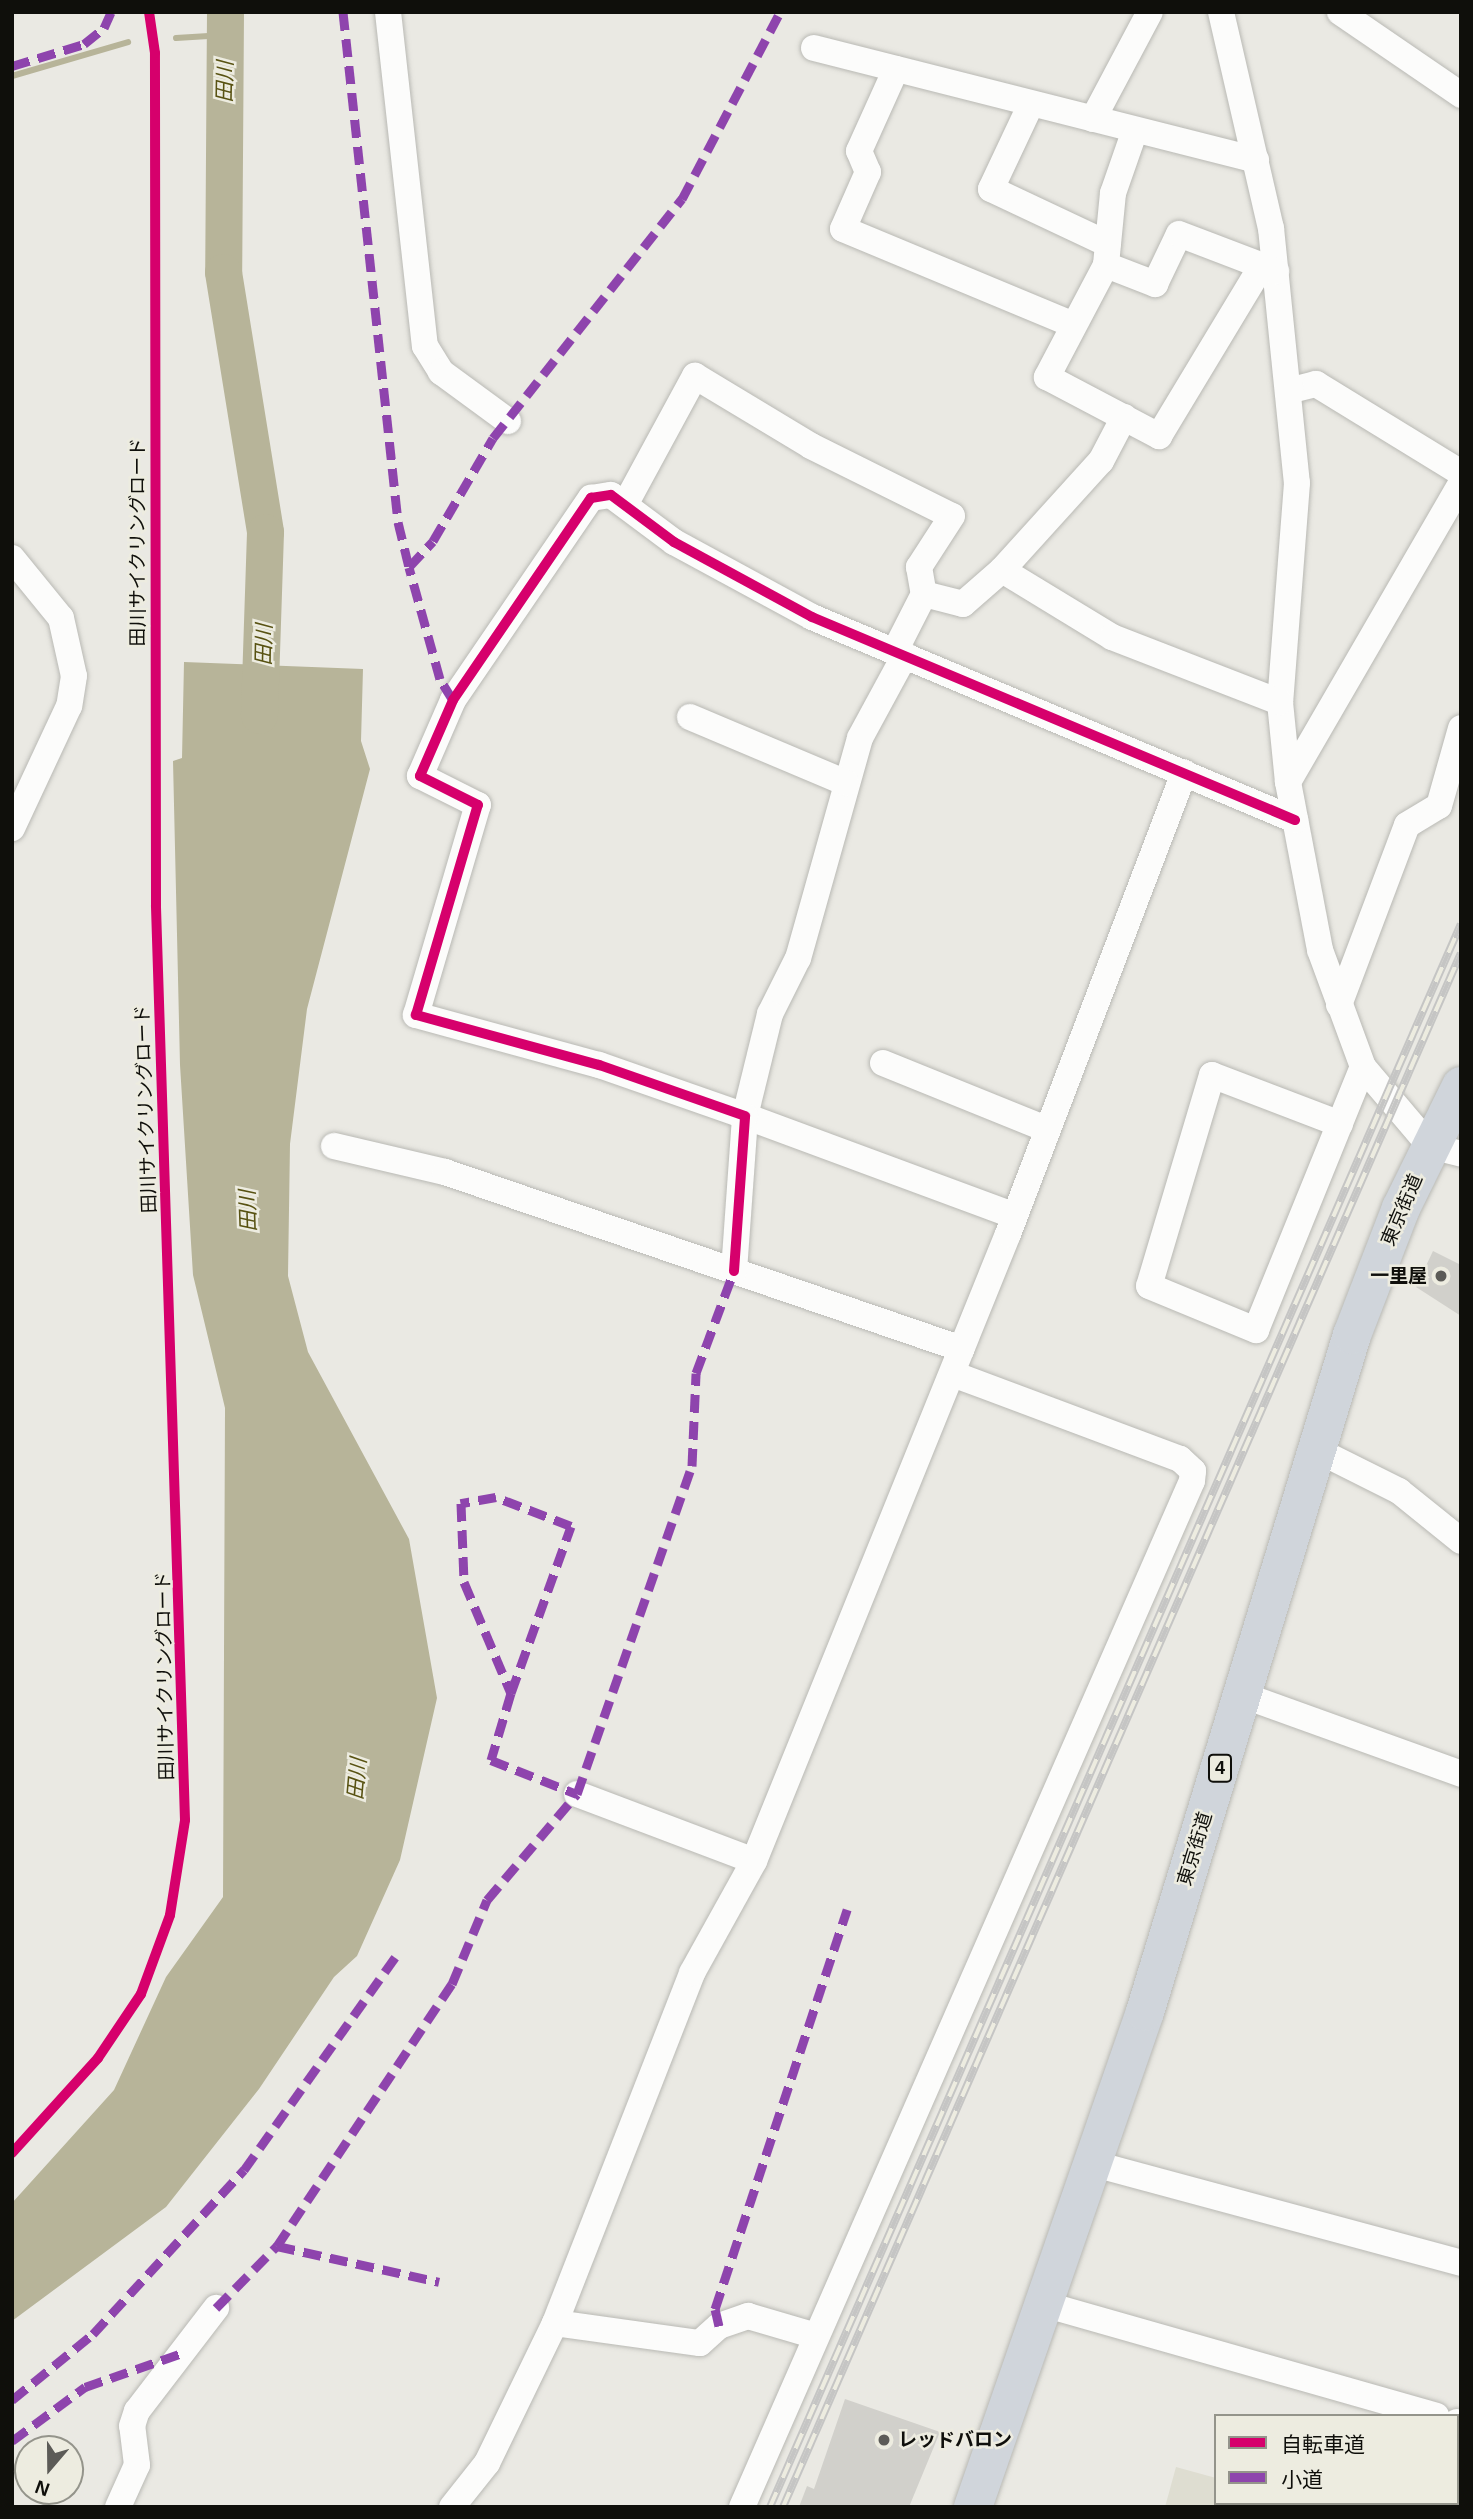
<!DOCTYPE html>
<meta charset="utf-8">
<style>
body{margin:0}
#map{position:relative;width:1473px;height:2519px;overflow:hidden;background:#eae9e3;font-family:Helvetica,"Noto Sans JP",sans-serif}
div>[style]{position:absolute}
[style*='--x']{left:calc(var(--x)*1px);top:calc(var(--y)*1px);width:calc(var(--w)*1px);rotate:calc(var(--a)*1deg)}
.built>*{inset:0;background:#deddd1}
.water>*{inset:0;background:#b7b499}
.stream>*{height:6px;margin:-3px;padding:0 3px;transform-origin:3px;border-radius:3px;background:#b7b499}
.river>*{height:37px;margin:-18.5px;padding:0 18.5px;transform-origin:18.5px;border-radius:18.5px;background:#b7b499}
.building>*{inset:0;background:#d1d0cb}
.roads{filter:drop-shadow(0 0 2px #b9b9b4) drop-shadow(0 0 2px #b9b9b4)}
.minor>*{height:26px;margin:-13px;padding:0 13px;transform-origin:13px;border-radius:13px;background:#fcfcfb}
.highway>*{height:38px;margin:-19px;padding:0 19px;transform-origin:19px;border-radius:19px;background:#d0d5db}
.rail>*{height:8px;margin-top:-4px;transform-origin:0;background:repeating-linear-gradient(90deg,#edece0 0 16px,#c5c5c4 0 32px);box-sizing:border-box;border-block:2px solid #c5c5c4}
.quiet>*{height:9px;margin-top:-4.5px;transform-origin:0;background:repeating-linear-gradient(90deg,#8e44ad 0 18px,transparent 0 27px)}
.cycleway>*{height:10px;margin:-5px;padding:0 5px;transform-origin:5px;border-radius:5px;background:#d6006c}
.dots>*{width:19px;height:19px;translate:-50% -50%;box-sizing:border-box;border:4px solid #edece0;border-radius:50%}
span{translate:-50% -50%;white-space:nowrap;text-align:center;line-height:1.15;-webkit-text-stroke:5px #edece0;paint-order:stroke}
.shield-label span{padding:2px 5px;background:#edece0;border:2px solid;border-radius:5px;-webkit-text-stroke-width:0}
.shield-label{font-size:18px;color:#0f0f0b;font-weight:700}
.street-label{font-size:19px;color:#0f0f0b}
.poi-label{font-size:19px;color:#0f0f0b;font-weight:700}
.right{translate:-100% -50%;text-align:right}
.left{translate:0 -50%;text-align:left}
.water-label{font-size:21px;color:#585212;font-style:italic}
.frame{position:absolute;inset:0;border:14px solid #0f0f0b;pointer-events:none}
.legend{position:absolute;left:1214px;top:2414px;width:245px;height:91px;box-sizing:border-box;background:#edece0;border:2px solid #94948b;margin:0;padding:9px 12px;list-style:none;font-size:21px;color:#0f0f0b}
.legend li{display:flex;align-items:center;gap:14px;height:35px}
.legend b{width:35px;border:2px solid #94948b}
.north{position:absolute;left:14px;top:2435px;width:70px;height:70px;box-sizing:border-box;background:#edece0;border:2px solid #94948b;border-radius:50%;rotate:200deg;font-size:19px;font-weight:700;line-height:28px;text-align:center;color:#0f0f0b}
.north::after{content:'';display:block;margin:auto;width:24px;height:32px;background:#5c5b57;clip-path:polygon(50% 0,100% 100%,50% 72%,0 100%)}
</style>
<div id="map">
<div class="built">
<i style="clip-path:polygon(1176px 2467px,1216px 2478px,1216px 2503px,1318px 2507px,1165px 2507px)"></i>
</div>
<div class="water">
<i style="clip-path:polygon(184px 662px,363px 669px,361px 741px,370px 769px,307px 1009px,290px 1144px,288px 1276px,308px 1352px,409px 1539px,437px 1698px,400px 1860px,357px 1956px,334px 1977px,259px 2089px,166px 2207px,12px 2321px,12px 2203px,114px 2090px,166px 1977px,223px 1897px,225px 1408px,193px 1275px,180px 1065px,173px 761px,182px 758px)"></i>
</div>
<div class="stream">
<i style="--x:176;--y:38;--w:49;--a:-3.5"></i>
<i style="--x:12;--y:76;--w:121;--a:-16.3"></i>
</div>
<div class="river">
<i style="--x:225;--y:12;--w:260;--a:90.4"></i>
<i style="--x:223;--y:272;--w:263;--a:80.8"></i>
<i style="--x:265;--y:532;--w:183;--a:91.9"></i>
</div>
<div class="building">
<i style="clip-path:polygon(1433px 1251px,1461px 1265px,1461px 1316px,1416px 1287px)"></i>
<i style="clip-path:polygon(845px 2399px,940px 2432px,909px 2507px,799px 2507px,807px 2486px,814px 2489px)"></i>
</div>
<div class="roads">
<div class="minor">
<i style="--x:388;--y:12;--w:336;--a:83.7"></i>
<i style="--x:425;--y:346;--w:31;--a:58"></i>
<i style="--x:441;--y:372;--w:83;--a:36.2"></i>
<i style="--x:1221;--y:12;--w:222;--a:77"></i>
<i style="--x:1271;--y:228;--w:256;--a:84.2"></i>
<i style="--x:1297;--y:483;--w:220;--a:94.4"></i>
<i style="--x:1280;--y:702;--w:80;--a:84.3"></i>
<i style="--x:1288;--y:782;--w:171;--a:79.2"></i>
<i style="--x:1320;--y:950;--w:125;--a:69.8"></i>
<i style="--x:1363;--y:1067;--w:104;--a:49.7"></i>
<i style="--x:1430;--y:1146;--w:32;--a:14"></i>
<i style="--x:1340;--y:12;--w:147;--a:34.4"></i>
<i style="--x:814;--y:48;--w:456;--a:14.2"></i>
<i style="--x:896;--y:69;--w:90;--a:114.3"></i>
<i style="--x:859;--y:151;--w:23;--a:67"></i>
<i style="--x:868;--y:172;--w:62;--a:113.7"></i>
<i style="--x:843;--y:229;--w:250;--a:22.6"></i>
<i style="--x:1031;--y:104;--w:94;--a:115.2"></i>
<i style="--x:991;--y:189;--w:129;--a:25.2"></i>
<i style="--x:1093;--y:119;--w:121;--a:-62"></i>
<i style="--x:1135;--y:130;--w:67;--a:109.2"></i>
<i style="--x:1113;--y:193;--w:72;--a:95.6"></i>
<i style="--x:1106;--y:265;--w:53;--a:21.2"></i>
<i style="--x:1155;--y:284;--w:55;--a:-64.4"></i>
<i style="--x:1179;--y:234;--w:104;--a:20.9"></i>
<i style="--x:1106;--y:265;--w:127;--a:117.8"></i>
<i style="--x:1047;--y:377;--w:127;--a:27.8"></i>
<i style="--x:1159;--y:436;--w:200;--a:-58.9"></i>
<i style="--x:1288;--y:391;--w:29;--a:-14"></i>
<i style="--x:1316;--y:384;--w:170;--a:31.5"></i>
<i style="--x:626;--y:503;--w:145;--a:-61.5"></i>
<i style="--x:695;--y:376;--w:135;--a:31.1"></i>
<i style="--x:811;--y:446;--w:157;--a:26.4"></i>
<i style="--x:952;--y:516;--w:61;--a:122.9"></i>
<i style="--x:919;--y:567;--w:27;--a:80"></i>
<i style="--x:924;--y:594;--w:64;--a:117"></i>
<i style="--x:12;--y:558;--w:77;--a:50.8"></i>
<i style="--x:61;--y:618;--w:59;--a:77.4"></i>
<i style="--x:74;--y:676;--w:30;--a:99"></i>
<i style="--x:69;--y:706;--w:135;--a:115"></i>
<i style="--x:1002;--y:570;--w:129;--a:31.3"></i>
<i style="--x:1112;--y:637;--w:180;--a:21.2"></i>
<i style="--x:924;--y:594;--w:40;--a:14.4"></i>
<i style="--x:963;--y:604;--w:52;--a:-41.1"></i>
<i style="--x:1002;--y:570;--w:147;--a:-47.8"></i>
<i style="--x:1101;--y:461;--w:50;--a:-62.4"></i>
<i style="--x:905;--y:655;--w:94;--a:118.5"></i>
<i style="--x:860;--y:738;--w:229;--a:105.7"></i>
<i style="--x:798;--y:958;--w:63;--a:116.6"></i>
<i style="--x:770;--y:1014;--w:105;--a:103.8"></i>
<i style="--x:745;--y:1116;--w:286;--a:20.3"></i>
<i style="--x:690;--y:717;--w:169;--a:22.9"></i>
<i style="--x:1288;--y:782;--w:345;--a:-59.9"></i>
<i style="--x:1339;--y:1005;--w:192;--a:-69.3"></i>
<i style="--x:1407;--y:825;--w:37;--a:-31"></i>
<i style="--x:1439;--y:806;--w:81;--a:-74.2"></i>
<i style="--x:883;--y:1063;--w:174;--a:22"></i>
<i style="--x:1340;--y:1124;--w:137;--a:-159.1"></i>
<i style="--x:1212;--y:1075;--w:220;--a:106.6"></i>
<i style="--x:1149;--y:1286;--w:116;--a:22.4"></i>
<i style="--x:1256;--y:1330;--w:284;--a:-67.9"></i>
<i style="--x:334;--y:1146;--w:114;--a:13.2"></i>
<i style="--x:445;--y:1172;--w:546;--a:18.9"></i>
<i style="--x:734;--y:1271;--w:155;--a:-85.9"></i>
<i style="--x:745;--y:1116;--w:155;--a:-160.7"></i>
<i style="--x:599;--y:1065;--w:190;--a:-164.7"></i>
<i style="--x:416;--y:1015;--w:219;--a:-73.6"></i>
<i style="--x:478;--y:805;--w:65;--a:-153.4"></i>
<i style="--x:420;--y:776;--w:83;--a:-66.5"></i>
<i style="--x:453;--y:700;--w:245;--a:-55.7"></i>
<i style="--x:591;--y:498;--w:20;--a:-9"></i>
<i style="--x:611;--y:495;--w:79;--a:36.7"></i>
<i style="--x:674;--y:542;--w:157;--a:28.5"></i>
<i style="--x:812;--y:617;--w:524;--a:22.8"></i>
<i style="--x:1317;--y:1450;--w:92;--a:26.6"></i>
<i style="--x:1399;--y:1491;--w:80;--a:38.9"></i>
<i style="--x:1242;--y:1695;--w:233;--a:19.8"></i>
<i style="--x:577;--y:1794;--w:189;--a:20.7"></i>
<i style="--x:1091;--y:2163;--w:383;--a:15.1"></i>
<i style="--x:1040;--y:2303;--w:412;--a:15.9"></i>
<i style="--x:555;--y:2323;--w:146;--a:7.9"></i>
<i style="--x:700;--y:2343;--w:25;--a:-42"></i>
<i style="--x:719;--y:2326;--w:31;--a:-19"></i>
<i style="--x:748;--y:2316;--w:71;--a:16.4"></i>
<i style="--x:1457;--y:2422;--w:4;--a:14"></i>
<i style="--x:118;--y:2507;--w:46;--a:-65.7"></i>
<i style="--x:137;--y:2465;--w:39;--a:-97"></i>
<i style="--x:132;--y:2426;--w:16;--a:-72"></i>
<i style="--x:137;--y:2411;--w:130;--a:-52.5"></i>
<i style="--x:452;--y:2507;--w:56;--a:-51.5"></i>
<i style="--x:487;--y:2463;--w:156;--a:-64.1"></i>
<i style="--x:555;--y:2323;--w:376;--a:-68.6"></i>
<i style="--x:692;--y:1973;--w:128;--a:-61"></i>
<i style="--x:754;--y:1861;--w:676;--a:-67.95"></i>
<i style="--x:1008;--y:1234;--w:494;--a:-69.1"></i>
<i style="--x:742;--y:2507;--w:1120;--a:-66.32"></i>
<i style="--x:1192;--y:1481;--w:10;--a:-84"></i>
<i style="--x:1193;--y:1471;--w:18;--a:-137"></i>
<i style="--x:1180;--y:1459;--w:242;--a:-159.5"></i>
</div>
<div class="highway">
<i style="--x:973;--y:2507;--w:524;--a:-70.84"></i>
<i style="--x:1145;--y:2012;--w:708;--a:-73"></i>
<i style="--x:1352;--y:1335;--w:136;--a:-68.9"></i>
<i style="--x:1401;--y:1208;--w:136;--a:-63.8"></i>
</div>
</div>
<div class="rail">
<i style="--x:770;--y:2507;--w:1727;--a:-66.42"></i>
<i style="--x:783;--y:2507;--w:1695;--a:-66.43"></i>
</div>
<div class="quiet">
<i style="--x:343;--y:12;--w:513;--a:83.84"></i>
<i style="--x:398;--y:522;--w:46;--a:76.3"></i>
<i style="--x:12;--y:66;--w:75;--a:-17"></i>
<i style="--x:84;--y:44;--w:26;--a:-39"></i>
<i style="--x:104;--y:28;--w:17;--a:-66"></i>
<i style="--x:453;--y:700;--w:25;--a:-122"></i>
<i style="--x:440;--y:679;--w:116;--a:-105.5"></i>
<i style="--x:409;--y:567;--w:35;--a:-47"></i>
<i style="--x:433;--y:541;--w:119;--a:-59.8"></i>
<i style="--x:493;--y:438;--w:305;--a:-51.7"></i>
<i style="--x:682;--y:199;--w:211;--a:-62.3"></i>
<i style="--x:511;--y:1693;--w:177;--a:-70.2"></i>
<i style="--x:571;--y:1526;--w:80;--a:-158.9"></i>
<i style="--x:496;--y:1497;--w:36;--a:170"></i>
<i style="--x:461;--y:1503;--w:79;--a:87.8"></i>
<i style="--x:464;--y:1582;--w:121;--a:67.1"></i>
<i style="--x:511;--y:1693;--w:70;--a:106.6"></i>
<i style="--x:491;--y:1760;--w:92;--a:21.6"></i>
<i style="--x:277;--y:2246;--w:166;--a:12.5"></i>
<i style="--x:216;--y:2308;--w:87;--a:-45.5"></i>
<i style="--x:277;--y:2246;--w:315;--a:-56.3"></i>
<i style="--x:452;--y:1984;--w:91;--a:-67.4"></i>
<i style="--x:487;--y:1900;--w:139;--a:-49.7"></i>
<i style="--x:577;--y:1794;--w:348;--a:-70.7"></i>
<i style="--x:692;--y:1466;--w:93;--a:-87.5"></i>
<i style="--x:696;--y:1373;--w:109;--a:-69.6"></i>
<i style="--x:719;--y:2326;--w:17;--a:-103"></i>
<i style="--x:715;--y:2309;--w:421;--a:-71.7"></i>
<i style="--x:12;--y:2400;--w:104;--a:-39.2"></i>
<i style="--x:93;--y:2334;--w:223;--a:-47.4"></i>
<i style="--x:244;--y:2170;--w:262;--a:-54.6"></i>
<i style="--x:12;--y:2441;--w:91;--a:-36.5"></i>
<i style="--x:85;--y:2387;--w:106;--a:-19.3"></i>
</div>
<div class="cycleway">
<i style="--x:734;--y:1271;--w:155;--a:-85.9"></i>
<i style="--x:745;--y:1116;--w:155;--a:-160.7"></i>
<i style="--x:599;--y:1065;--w:190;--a:-164.7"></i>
<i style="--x:416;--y:1015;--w:219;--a:-73.6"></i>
<i style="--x:478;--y:805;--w:65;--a:-153.4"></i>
<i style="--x:420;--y:776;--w:83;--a:-66.5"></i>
<i style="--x:453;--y:700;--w:245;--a:-55.7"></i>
<i style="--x:591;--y:498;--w:20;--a:-9"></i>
<i style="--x:611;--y:495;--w:79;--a:36.7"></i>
<i style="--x:674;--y:542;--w:157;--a:28.5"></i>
<i style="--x:812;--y:617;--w:524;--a:22.8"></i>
<i style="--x:12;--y:2153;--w:128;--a:-47.8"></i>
<i style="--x:98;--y:2058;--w:77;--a:-56.1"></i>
<i style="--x:141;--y:1994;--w:84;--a:-69.8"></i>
<i style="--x:170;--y:1915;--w:96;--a:-81"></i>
<i style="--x:185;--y:1820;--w:915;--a:-91.82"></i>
<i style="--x:156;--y:905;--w:852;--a:-90.07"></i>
<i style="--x:155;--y:53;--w:41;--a:-98.3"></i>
</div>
<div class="dots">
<i style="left:1441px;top:1276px;background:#5c5b57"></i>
<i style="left:884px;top:2440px;background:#5c5b57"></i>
</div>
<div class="shield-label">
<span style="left:1220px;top:1768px">4</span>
</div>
<div class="street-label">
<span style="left:138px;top:542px;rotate:-90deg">田川サイクリングロード</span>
<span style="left:146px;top:1109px;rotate:-92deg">田川サイクリングロード</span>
<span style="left:1402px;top:1210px;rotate:-67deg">東京街道</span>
<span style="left:165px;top:1676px;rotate:-91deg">田川サイクリングロード</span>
<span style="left:1195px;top:1849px;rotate:-73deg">東京街道</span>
</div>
<div class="poi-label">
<span class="right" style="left:1427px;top:1276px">一里屋</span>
<span class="left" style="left:898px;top:2440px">レッドバロン</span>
</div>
<div class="water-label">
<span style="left:225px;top:82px;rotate:-89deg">田川</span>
<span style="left:264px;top:645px;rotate:-89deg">田川</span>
<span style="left:248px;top:1211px;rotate:-92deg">田川</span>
<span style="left:357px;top:1779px;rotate:-85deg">田川</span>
</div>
<div class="frame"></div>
<ul class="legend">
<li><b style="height:9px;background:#d6006c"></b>自転車道</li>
<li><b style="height:9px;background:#8e44ad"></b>小道</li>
</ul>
<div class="north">N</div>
</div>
